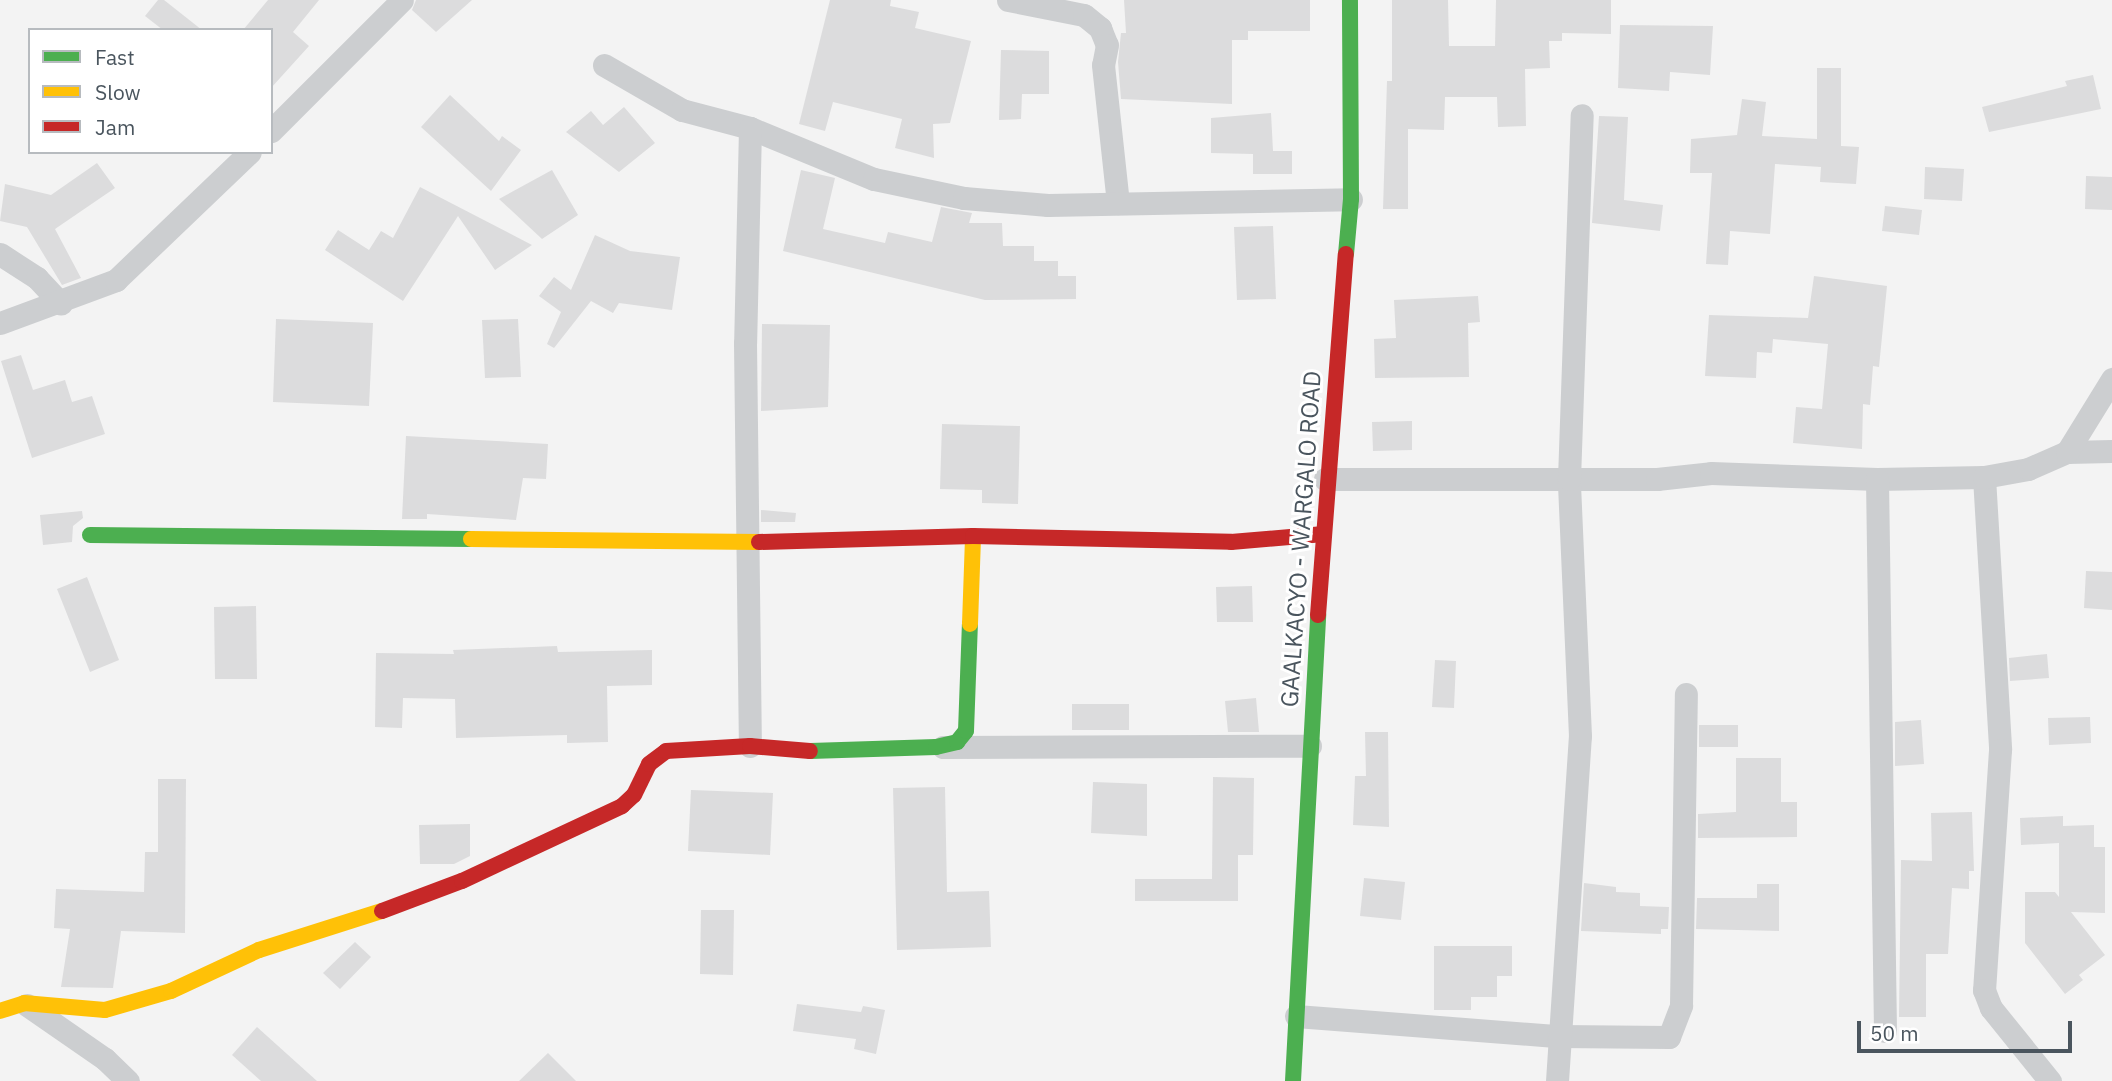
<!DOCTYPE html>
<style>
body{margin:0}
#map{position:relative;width:2112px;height:1081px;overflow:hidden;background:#f3f3f3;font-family:"IBM Plex Sans",sans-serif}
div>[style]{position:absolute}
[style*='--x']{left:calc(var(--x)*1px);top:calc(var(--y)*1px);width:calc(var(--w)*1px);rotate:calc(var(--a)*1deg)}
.building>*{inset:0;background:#dcdcdd}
.street>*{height:23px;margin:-11.5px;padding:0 11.5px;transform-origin:11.5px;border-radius:11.5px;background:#ccced0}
.fast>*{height:16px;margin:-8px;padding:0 8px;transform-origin:8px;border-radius:8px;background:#4caf50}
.slow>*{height:16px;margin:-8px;padding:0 8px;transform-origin:8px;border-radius:8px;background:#ffc107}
.jam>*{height:16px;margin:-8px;padding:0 8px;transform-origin:8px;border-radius:8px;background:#c62828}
span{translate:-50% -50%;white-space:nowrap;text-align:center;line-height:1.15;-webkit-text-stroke:6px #fff;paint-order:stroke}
.street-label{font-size:24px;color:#4a555e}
.legend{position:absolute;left:28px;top:28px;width:245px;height:126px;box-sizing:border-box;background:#fff;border:2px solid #b7bbbf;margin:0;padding:9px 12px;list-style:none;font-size:21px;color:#4a555e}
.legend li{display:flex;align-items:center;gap:14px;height:35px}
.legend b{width:35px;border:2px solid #b7bbbf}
.scale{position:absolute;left:1857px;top:1021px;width:215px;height:32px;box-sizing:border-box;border:4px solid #4a555e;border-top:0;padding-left:9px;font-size:21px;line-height:24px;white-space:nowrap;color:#4a555e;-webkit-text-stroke:5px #fff;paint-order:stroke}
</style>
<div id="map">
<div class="building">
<i style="clip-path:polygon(158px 0,164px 0,202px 30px,163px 30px,145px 16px)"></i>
<i style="clip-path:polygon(268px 0,319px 0,293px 32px,309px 46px,271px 88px,271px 30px,243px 30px)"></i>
<i style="clip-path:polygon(416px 0,472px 0,436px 32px,412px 10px)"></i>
<i style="clip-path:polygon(830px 0,891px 0,890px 6px,919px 12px,915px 28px,971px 41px,950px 123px,933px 124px,934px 158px,895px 148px,902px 119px,833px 102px,825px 131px,799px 124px)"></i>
<i style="clip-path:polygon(1124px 0,1310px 0,1310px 31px,1248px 31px,1248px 40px,1232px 40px,1232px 104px,1121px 99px,1118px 62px,1121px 33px,1126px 33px)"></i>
<i style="clip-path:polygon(1392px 0,1448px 0,1449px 46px,1495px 46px,1496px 0,1611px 0,1611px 34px,1562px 33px,1562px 41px,1549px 41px,1550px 68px,1525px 69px,1526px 126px,1498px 127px,1497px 97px,1445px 97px,1444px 130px,1408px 129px,1408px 209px,1383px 209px,1387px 81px,1392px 81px)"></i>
<i style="clip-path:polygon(1620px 25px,1713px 26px,1710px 75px,1670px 72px,1669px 91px,1618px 88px)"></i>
<i style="clip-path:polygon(1001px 50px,1049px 51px,1049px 94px,1022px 94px,1021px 119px,999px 120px)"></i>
<i style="clip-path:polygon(1817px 68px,1841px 68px,1841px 146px,1859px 147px,1856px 184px,1820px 182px,1821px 167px,1775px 164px,1770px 234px,1730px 231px,1728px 265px,1706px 264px,1712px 173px,1690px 173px,1691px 139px,1737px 135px,1742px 99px,1766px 102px,1762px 136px,1817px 139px)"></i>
<i style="clip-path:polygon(2093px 75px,2101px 109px,1989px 132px,1982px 107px,2067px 86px,2065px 81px)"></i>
<i style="clip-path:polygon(450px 95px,499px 141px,502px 136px,521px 150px,491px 191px,421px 127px)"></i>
<i style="clip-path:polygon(624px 107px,655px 143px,619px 172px,566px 132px,591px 111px,603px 125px)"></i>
<i style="clip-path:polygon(1271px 113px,1273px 151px,1292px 151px,1292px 174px,1253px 174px,1253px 154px,1211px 153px,1211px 118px)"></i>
<i style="clip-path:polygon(1599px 116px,1628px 117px,1624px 200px,1663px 205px,1660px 231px,1592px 223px)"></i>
<i style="clip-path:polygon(97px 163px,115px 188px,55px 229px,81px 278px,62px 285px,27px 227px,0 221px,5px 184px,51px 195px)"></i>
<i style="clip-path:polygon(1925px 167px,1964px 169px,1962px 201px,1924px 199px)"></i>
<i style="clip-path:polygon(552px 170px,578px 215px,542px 239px,499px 199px)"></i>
<i style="clip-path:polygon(801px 170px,835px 178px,823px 229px,885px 243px,888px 232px,932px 242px,941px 207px,972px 213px,969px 223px,1002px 223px,1003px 246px,1034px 246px,1034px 261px,1058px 261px,1058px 276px,1076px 276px,1076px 299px,985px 300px,783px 251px)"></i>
<i style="clip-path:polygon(2086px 176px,2112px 177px,2112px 210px,2085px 209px)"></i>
<i style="clip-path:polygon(420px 187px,449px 202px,532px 245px,495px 270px,458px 216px,403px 301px,325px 250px,338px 230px,369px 250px,381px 231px,393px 238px)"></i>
<i style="clip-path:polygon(1885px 206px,1922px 210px,1919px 235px,1882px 231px)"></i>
<i style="clip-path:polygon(1273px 226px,1276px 299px,1237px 300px,1234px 227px)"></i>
<i style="clip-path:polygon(595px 235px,630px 251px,680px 257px,672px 310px,619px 303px,613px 313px,591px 301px,554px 348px,547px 344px,561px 312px,539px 296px,554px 277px,571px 290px)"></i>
<i style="clip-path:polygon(1814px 276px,1887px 286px,1879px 367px,1873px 366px,1870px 405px,1863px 404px,1862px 449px,1793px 443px,1796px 407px,1822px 409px,1828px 344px,1773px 339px,1772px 353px,1757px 352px,1756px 378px,1705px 376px,1709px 315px,1808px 318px)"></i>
<i style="clip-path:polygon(1478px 296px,1480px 322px,1468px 323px,1469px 377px,1375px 378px,1374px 339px,1396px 338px,1394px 300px)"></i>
<i style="clip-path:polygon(276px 319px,373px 323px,369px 406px,273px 402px)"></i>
<i style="clip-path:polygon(518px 319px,521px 377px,485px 378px,482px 320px)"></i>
<i style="clip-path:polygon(762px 324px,830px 325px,828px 407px,761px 411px)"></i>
<i style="clip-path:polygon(21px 355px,33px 390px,65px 380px,72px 402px,92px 396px,105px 434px,32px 458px,1px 361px)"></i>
<i style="clip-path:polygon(1412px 421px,1412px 450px,1373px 451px,1372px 422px)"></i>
<i style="clip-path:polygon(942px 424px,1020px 426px,1018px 504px,982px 503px,982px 490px,940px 489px)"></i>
<i style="clip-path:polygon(406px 436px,548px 444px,546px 479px,523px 478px,516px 520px,427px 514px,427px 519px,402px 519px)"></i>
<i style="clip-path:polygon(761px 510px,796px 513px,795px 522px,761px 522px)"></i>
<i style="clip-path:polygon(82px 511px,83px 518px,73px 526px,72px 542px,43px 545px,40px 515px)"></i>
<i style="clip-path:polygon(2086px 571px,2112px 572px,2112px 610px,2084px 608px)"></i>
<i style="clip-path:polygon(87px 577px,119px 660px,90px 672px,57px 589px)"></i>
<i style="clip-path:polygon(1252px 586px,1253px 622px,1217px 622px,1216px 587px)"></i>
<i style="clip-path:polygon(256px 606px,257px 679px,215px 679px,214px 607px)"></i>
<i style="clip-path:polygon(557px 646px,558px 652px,652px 650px,652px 685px,607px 686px,608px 742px,567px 743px,567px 735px,456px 738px,455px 699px,403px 698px,402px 728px,375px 727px,376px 653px,454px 654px,453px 650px)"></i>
<i style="clip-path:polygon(2047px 654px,2049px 678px,2010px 681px,2009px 658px)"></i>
<i style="clip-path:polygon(1435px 660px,1456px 661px,1454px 708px,1432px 707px)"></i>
<i style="clip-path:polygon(1256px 698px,1259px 732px,1228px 732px,1225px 701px)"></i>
<i style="clip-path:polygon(1072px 704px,1129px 704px,1129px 730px,1072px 730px)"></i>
<i style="clip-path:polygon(2090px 717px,2091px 743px,2049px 745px,2048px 718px)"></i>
<i style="clip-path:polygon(1921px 720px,1924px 764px,1895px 766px,1895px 722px)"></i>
<i style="clip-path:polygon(1699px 725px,1738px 725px,1738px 747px,1699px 747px)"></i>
<i style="clip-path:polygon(1365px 732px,1388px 732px,1389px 827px,1353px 825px,1355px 776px,1366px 776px)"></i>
<i style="clip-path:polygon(1736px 758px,1781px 758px,1781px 802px,1797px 802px,1797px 837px,1698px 838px,1698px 814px,1736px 812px)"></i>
<i style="clip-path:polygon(1213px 777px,1254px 778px,1253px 855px,1238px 855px,1238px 901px,1135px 901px,1135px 879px,1212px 879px)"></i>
<i style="clip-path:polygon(158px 779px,186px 779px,185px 933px,121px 931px,113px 988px,61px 987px,70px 929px,54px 928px,56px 889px,144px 892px,145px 852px,158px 852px)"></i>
<i style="clip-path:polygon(1093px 782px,1147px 784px,1147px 836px,1091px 833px)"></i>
<i style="clip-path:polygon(945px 787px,947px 892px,989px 891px,991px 947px,897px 950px,893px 788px)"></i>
<i style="clip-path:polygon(691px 790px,773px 793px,770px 855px,688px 851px)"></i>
<i style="clip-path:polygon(1972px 812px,1974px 871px,1969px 871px,1969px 889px,1952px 888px,1948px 954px,1926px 954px,1926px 1017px,1899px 1017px,1901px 860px,1932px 861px,1931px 813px)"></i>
<i style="clip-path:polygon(2063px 816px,2063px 826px,2094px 825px,2094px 847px,2105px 847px,2105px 913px,2071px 912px,2105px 955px,2079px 975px,2083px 980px,2065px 994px,2025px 943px,2025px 892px,2055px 892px,2059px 897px,2059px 843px,2021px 845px,2020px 818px)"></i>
<i style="clip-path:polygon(470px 824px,470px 856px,454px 864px,420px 864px,419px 825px)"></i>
<i style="clip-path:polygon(1364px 878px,1405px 882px,1401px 920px,1360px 916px)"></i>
<i style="clip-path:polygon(1584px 883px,1616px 887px,1616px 892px,1640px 893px,1640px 906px,1669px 907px,1668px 929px,1661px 929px,1661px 934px,1581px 931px)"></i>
<i style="clip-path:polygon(1757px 884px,1779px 884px,1779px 931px,1696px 929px,1697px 898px,1757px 898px)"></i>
<i style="clip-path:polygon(701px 910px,734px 910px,733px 975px,700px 974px)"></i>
<i style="clip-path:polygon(355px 942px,371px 957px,340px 989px,323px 973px)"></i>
<i style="clip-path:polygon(1434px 946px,1512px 946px,1512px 976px,1497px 976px,1497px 997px,1471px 997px,1471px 1010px,1434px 1010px)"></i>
<i style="clip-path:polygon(797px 1004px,861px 1012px,863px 1006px,885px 1010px,876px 1054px,854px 1049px,856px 1039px,793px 1031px)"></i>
<i style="clip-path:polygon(257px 1027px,317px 1081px,261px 1081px,232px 1055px)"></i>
<i style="clip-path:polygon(548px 1053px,576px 1081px,519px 1081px)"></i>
</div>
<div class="street">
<i style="--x:1008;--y:0;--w:77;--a:11.2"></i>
<i style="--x:1084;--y:15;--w:21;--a:39"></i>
<i style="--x:1100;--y:28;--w:18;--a:68"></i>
<i style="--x:1107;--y:45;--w:20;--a:101"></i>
<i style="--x:1103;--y:65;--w:139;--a:83.8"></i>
<i style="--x:604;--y:65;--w:90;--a:30"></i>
<i style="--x:682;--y:110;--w:70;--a:14.8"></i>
<i style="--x:750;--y:128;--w:134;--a:22.4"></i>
<i style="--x:874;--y:179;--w:92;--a:11.9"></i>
<i style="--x:964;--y:198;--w:84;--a:4.8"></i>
<i style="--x:1048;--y:205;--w:303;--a:-1.1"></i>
<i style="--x:750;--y:128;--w:215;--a:91.3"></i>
<i style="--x:745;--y:343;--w:403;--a:89.3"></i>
<i style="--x:271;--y:131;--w:185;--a:-45"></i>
<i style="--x:0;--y:254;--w:44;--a:33"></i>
<i style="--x:37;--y:278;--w:35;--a:47"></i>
<i style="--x:0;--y:323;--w:124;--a:-20.3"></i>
<i style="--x:116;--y:280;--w:185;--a:-43.7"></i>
<i style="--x:2067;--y:452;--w:45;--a:-1.3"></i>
<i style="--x:1984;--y:477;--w:273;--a:86.6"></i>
<i style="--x:2000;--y:750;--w:241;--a:93.8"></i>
<i style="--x:1984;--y:990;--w:19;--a:69"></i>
<i style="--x:1991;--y:1008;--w:94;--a:51.1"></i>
<i style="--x:1325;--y:479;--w:332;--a:0"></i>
<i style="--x:1657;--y:479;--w:54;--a:-6.3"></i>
<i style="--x:1711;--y:473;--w:166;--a:2.1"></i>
<i style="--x:1877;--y:479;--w:107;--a:-1.1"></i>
<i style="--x:1984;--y:477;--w:45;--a:-10.3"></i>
<i style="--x:2028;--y:469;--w:43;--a:-23.6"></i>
<i style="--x:2067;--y:452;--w:86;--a:-58.3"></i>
<i style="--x:1877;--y:479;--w:552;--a:89.17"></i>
<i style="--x:943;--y:747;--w:367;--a:-0.2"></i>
<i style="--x:27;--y:1005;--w:95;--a:34.7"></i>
<i style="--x:105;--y:1059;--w:32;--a:44"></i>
<i style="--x:1296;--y:1016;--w:263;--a:4.4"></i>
<i style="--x:1558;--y:1036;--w:111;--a:0.5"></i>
<i style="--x:1669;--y:1037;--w:34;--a:-69"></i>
<i style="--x:1681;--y:1005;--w:311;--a:-89.1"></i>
<i style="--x:1557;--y:1081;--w:346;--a:-86.2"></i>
<i style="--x:1580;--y:736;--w:257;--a:-92.5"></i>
<i style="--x:1569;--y:479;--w:364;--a:-88"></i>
</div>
<div class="fast">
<i style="--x:1346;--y:254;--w:55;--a:-84.8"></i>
<i style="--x:1351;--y:199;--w:199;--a:-90.3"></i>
<i style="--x:90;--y:535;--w:381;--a:0.6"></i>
<i style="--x:810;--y:751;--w:126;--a:-1.8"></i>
<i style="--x:936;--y:747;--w:22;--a:-13"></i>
<i style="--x:957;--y:742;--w:14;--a:-51"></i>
<i style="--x:966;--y:731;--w:107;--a:-87.9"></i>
<i style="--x:1293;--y:1081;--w:467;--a:-86.9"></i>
</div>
<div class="slow">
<i style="--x:471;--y:539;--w:288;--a:0.6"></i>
<i style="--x:970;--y:624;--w:88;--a:-88"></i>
<i style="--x:0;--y:1011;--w:25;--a:-18"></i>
<i style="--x:24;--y:1003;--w:81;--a:4.9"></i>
<i style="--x:105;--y:1010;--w:69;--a:-16.1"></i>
<i style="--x:171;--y:991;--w:97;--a:-25"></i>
<i style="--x:259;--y:950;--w:129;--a:-17.6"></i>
</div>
<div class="jam">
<i style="--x:759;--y:542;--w:214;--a:-1.6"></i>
<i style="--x:973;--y:536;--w:258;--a:1.3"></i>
<i style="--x:1231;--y:542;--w:93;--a:-4.9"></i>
<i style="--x:1318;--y:615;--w:362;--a:-85.6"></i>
<i style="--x:382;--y:911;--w:85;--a:-20.6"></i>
<i style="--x:462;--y:881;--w:177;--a:-25.1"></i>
<i style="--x:622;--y:806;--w:16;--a:-43"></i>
<i style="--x:634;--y:795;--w:34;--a:-64"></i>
<i style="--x:649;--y:764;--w:21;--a:-37"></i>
<i style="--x:666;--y:751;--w:84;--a:-3.4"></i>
<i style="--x:750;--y:746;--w:60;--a:4.8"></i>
</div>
<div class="street-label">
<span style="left:1301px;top:539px;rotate:-86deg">GAALKACYO - WARGALO ROAD</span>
</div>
<ul class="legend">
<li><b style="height:9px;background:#4caf50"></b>Fast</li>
<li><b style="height:9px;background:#ffc107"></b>Slow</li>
<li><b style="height:9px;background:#c62828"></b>Jam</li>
</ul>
<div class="scale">50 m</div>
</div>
